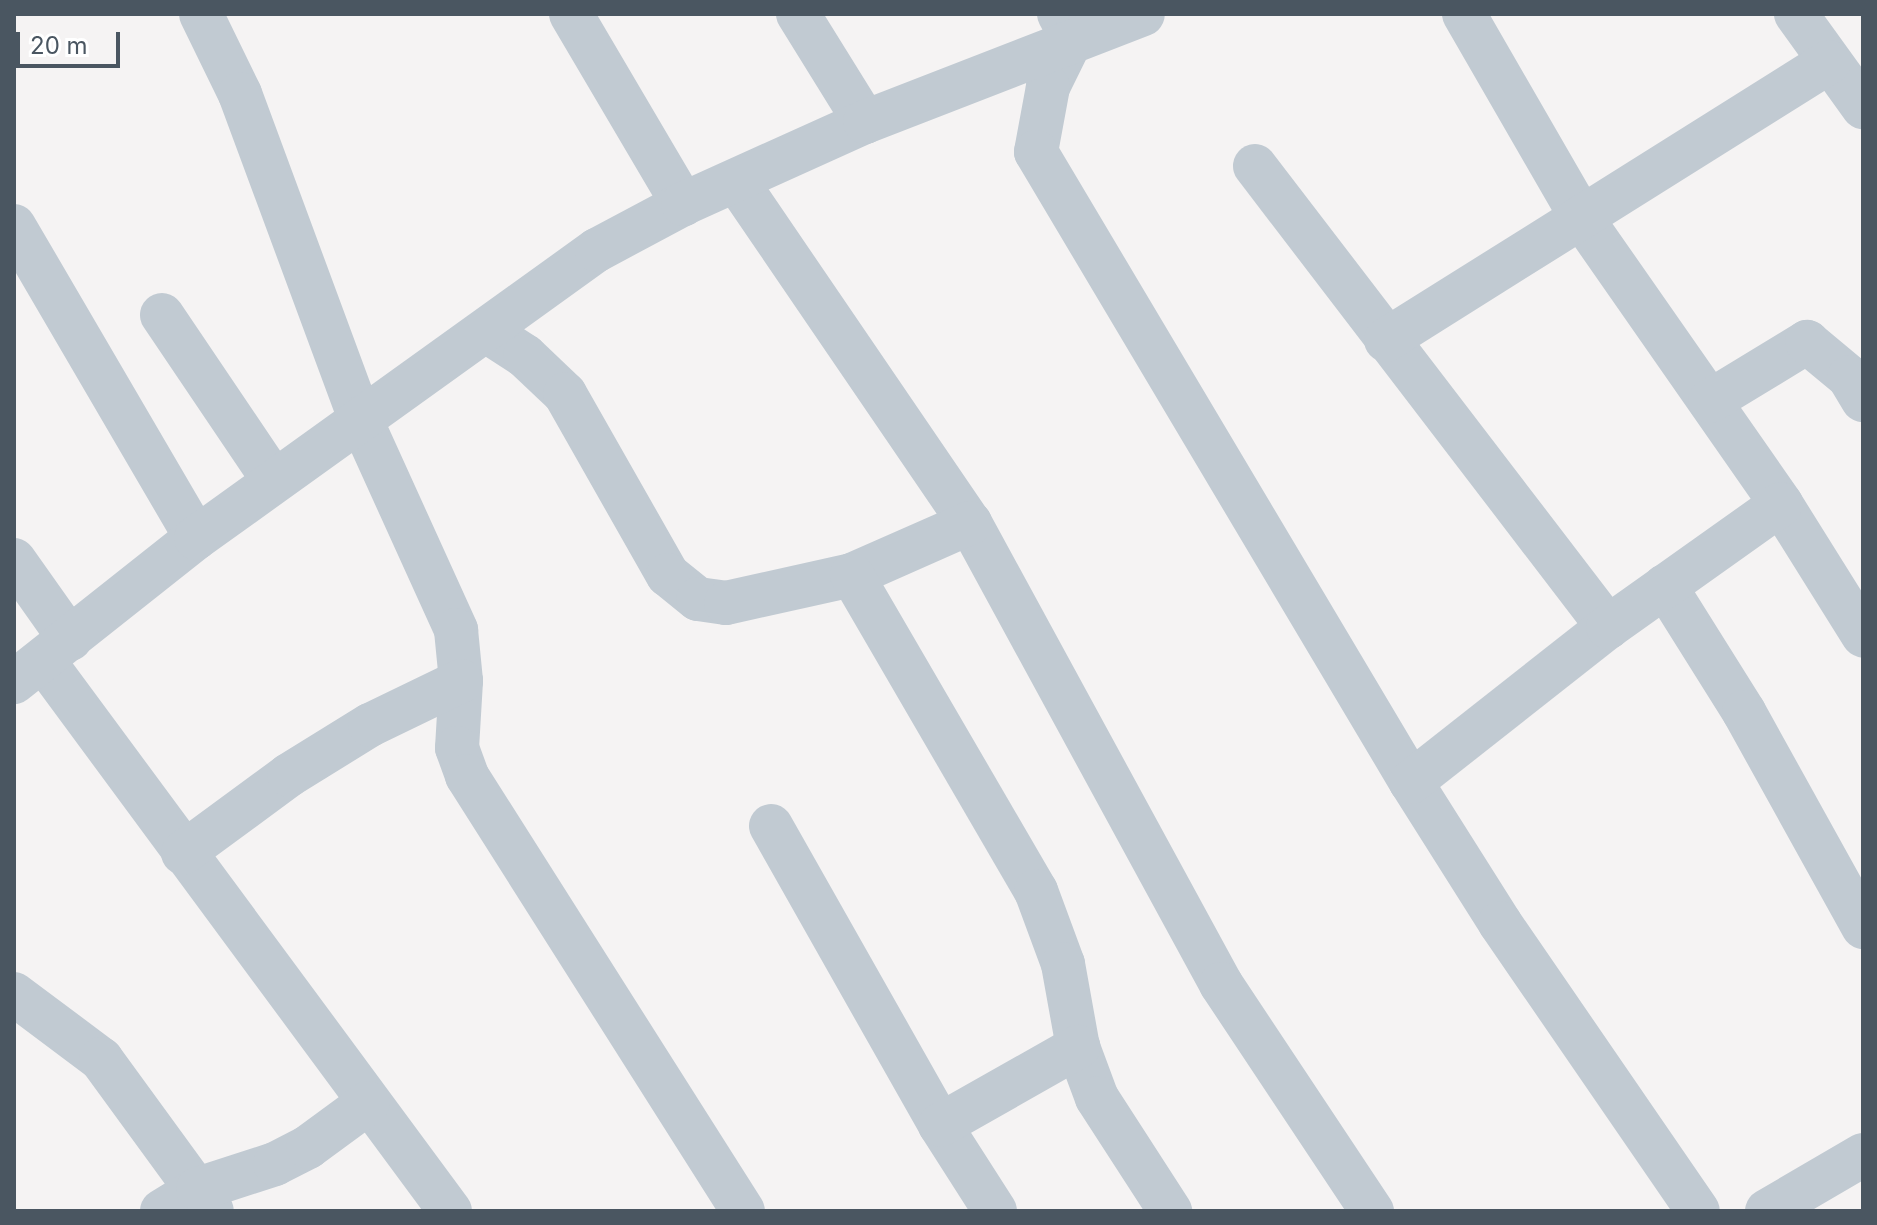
<!DOCTYPE html>
<style>
body{margin:0}
#map{position:relative;width:1877px;height:1225px;overflow:hidden;background:#f5f3f3;font-family:Inter,sans-serif}
div>[style]{position:absolute}
[style*='--x']{left:calc(var(--x)*1px);top:calc(var(--y)*1px);width:calc(var(--w)*1px);rotate:calc(var(--a)*1deg)}
.minor>*{height:44px;margin:-22px;padding:0 22px;transform-origin:22px;border-radius:22px;background:#c1cad2}
span{translate:-50% -50%;white-space:nowrap;text-align:center;line-height:1.15;-webkit-text-stroke:7px #fff;paint-order:stroke}
.frame{position:absolute;inset:0;border:16px solid #4a5661;pointer-events:none}
.scale{position:absolute;left:16px;top:32px;width:104px;height:36px;box-sizing:border-box;border:4px solid #4a5661;border-top:0;padding-left:10px;font-size:24px;line-height:28px;white-space:nowrap;color:#4a5661;-webkit-text-stroke:6px #fff;paint-order:stroke}
</style>
<div id="map">
<div class="minor">
<i style="--x:201;--y:14;--w:89;--a:64"></i>
<i style="--x:240;--y:94;--w:346;--a:69.7"></i>
<i style="--x:360;--y:418;--w:233;--a:65.6"></i>
<i style="--x:456;--y:630;--w:51;--a:84.4"></i>
<i style="--x:461;--y:681;--w:67;--a:93.4"></i>
<i style="--x:457;--y:748;--w:30;--a:70"></i>
<i style="--x:467;--y:776;--w:515;--a:57.61"></i>
<i style="--x:571;--y:14;--w:221;--a:59.5"></i>
<i style="--x:798;--y:14;--w:127;--a:58.2"></i>
<i style="--x:1059;--y:14;--w:27;--a:62"></i>
<i style="--x:1072;--y:38;--w:55;--a:116.1"></i>
<i style="--x:1048;--y:87;--w:66;--a:100.5"></i>
<i style="--x:1036;--y:152;--w:733;--a:59.24"></i>
<i style="--x:1411;--y:782;--w:167;--a:57.7"></i>
<i style="--x:1500;--y:923;--w:349;--a:55.5"></i>
<i style="--x:1464;--y:14;--w:234;--a:60"></i>
<i style="--x:1581;--y:217;--w:350;--a:55.1"></i>
<i style="--x:1781;--y:504;--w:155;--a:58"></i>
<i style="--x:1796;--y:14;--w:115;--a:54.2"></i>
<i style="--x:1255;--y:166;--w:581;--a:52.56"></i>
<i style="--x:737;--y:182;--w:413;--a:55.7"></i>
<i style="--x:970;--y:523;--w:525;--a:61.43"></i>
<i style="--x:1221;--y:984;--w:273;--a:56.4"></i>
<i style="--x:14;--y:226;--w:361;--a:59.7"></i>
<i style="--x:162;--y:315;--w:200;--a:56"></i>
<i style="--x:488;--y:332;--w:44;--a:33"></i>
<i style="--x:525;--y:356;--w:55;--a:43.5"></i>
<i style="--x:565;--y:394;--w:208;--a:60.4"></i>
<i style="--x:668;--y:575;--w:38;--a:39"></i>
<i style="--x:698;--y:599;--w:28;--a:8"></i>
<i style="--x:726;--y:603;--w:129;--a:-12.5"></i>
<i style="--x:852;--y:575;--w:129;--a:-23.8"></i>
<i style="--x:1386;--y:340;--w:523;--a:-32.11"></i>
<i style="--x:1710;--y:401;--w:114;--a:-31.3"></i>
<i style="--x:1807;--y:342;--w:55;--a:39.8"></i>
<i style="--x:1849;--y:377;--w:27;--a:59"></i>
<i style="--x:14;--y:560;--w:97;--a:54.7"></i>
<i style="--x:852;--y:575;--w:366;--a:59.8"></i>
<i style="--x:1036;--y:891;--w:78;--a:69.7"></i>
<i style="--x:1063;--y:964;--w:84;--a:79.8"></i>
<i style="--x:1078;--y:1047;--w:54;--a:69.6"></i>
<i style="--x:1097;--y:1098;--w:135;--a:57.1"></i>
<i style="--x:1665;--y:586;--w:149;--a:57.9"></i>
<i style="--x:1744;--y:712;--w:246;--a:61"></i>
<i style="--x:43;--y:660;--w:685;--a:53.55"></i>
<i style="--x:14;--y:682;--w:232;--a:-38.4"></i>
<i style="--x:196;--y:538;--w:494;--a:-35.7"></i>
<i style="--x:597;--y:250;--w:98;--a:-28.1"></i>
<i style="--x:683;--y:204;--w:200;--a:-24.3"></i>
<i style="--x:865;--y:122;--w:298;--a:-21.2"></i>
<i style="--x:1411;--y:782;--w:251;--a:-38.2"></i>
<i style="--x:1608;--y:627;--w:212;--a:-35.4"></i>
<i style="--x:771;--y:826;--w:343;--a:60.5"></i>
<i style="--x:940;--y:1125;--w:102;--a:57.4"></i>
<i style="--x:183;--y:853;--w:132;--a:-36.3"></i>
<i style="--x:289;--y:775;--w:95;--a:-31.7"></i>
<i style="--x:370;--y:725;--w:101;--a:-25.8"></i>
<i style="--x:14;--y:994;--w:109;--a:36.8"></i>
<i style="--x:101;--y:1059;--w:188;--a:53.9"></i>
<i style="--x:940;--y:1125;--w:159;--a:-29.5"></i>
<i style="--x:162;--y:1211;--w:42;--a:-31.4"></i>
<i style="--x:198;--y:1189;--w:81;--a:-18"></i>
<i style="--x:275;--y:1164;--w:37;--a:-27"></i>
<i style="--x:308;--y:1147;--w:74;--a:-36.3"></i>
<i style="--x:1767;--y:1211;--w:111;--a:-30.3"></i>
</div>
<div class="frame"></div>
<div class="scale">20 m</div>
</div>
